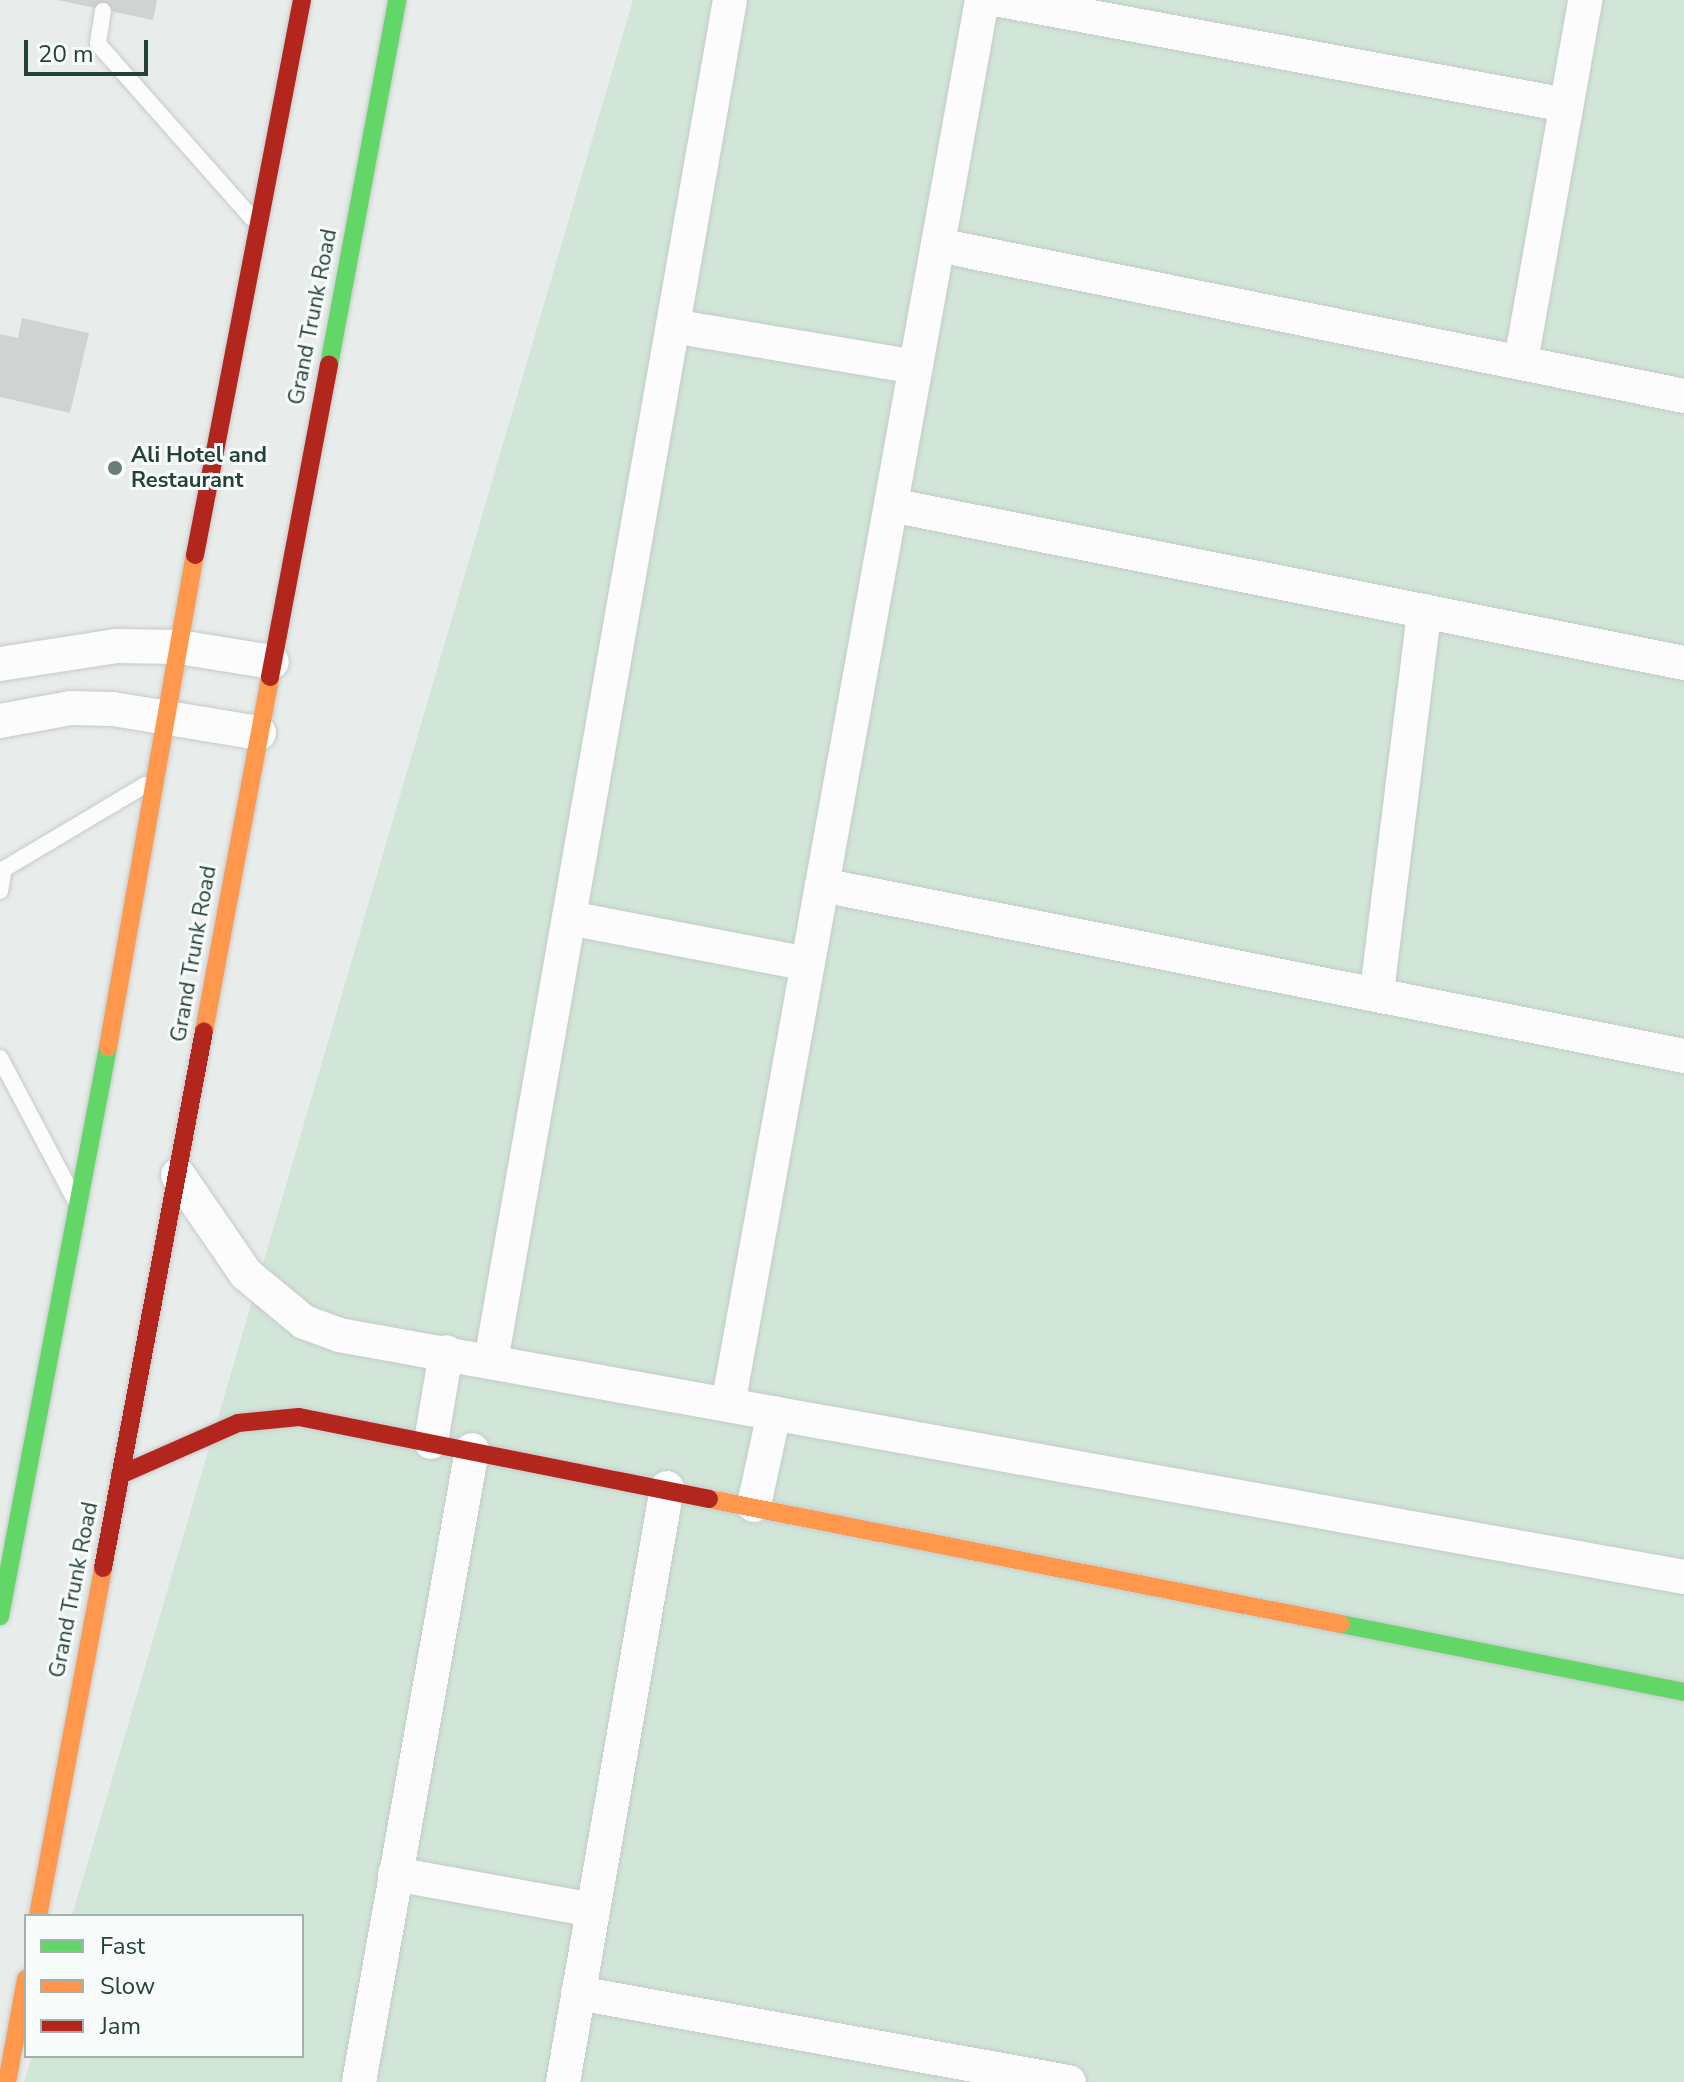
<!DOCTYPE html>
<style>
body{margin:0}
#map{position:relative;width:1684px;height:2082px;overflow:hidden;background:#e8edeb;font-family:"Nunito Sans",sans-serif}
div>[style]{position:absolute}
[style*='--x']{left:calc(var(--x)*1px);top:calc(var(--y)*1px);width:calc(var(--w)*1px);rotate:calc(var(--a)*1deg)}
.green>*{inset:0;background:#d1e6d8}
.building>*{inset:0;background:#cfd4d2}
.roads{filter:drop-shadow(0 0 2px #c5cac8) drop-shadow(0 0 2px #c5cac8)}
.lane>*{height:16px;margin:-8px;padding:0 8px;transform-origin:8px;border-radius:8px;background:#fcfcfc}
.street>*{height:34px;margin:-17px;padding:0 17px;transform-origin:17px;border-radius:17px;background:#fcfcfc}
.fast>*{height:18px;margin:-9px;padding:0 9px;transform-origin:9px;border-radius:9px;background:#63d668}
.slow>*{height:18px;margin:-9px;padding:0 9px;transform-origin:9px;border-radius:9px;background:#ff974d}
.jam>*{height:18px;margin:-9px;padding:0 9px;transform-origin:9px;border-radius:9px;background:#b3261e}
.dots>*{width:22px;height:22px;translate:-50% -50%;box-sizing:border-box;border:4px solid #f7fbf9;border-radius:50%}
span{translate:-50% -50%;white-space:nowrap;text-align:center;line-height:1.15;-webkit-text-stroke:6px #f7fbf9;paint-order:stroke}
.street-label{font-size:22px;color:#24423a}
.poi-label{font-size:22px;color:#24423a;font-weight:700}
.left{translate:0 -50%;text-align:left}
.legend{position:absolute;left:24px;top:1914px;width:280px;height:144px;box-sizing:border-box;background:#f7fbf9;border:2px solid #a3b1ad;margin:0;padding:10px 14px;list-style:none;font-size:24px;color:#24423a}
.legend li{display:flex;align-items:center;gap:16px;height:40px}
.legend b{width:40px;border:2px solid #a3b1ad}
.scale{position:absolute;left:24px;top:40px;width:124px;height:36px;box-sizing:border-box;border:4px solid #24423a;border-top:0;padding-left:10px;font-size:24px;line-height:28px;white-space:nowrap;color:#24423a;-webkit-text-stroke:6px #f7fbf9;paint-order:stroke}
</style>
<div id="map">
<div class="green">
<i style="clip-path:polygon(633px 0,1684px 0,1684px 2082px,24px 2082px,32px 2056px,302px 2056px,302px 1916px,72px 1916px)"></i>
</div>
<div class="building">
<i style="clip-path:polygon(57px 0,157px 0,153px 20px)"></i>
<i style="clip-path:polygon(22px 318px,89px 333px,70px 413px,0 397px,0 334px,18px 338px)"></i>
</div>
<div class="roads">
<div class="lane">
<i style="--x:103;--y:11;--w:33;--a:99"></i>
<i style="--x:98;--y:44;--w:232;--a:48.5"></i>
<i style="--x:0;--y:891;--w:22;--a:-80"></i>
<i style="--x:4;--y:869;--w:164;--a:-30.8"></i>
<i style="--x:0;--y:1058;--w:158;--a:62.1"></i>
</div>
<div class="street">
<i style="--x:1000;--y:0;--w:576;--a:10.51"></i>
<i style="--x:938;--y:245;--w:761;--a:11.44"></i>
<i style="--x:673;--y:326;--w:246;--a:9.6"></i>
<i style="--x:1521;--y:361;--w:367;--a:-79.9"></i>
<i style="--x:891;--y:505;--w:809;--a:11.27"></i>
<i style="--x:0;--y:664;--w:117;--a:-8.8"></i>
<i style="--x:116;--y:646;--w:63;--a:0.9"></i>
<i style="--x:179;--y:647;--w:94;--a:9.2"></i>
<i style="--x:0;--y:721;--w:72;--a:-10.4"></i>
<i style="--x:71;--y:708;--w:42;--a:1.4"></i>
<i style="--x:113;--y:709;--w:148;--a:9.3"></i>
<i style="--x:822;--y:885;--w:879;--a:11.22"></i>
<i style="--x:569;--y:918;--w:243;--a:10.9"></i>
<i style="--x:1377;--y:991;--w:383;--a:-82.9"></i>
<i style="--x:178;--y:1175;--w:120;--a:55.5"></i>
<i style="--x:246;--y:1274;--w:75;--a:39.6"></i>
<i style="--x:304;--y:1322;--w:37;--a:20"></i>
<i style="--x:339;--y:1335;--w:1367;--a:10.2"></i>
<i style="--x:491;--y:1361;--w:1382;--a:-80.04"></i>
<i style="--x:728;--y:1405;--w:1428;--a:-79.75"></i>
<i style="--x:431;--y:1442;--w:91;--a:-80.5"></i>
<i style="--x:754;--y:1505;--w:94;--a:-77.7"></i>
<i style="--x:395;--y:1874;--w:201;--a:10.3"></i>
<i style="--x:578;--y:1993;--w:499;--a:10.3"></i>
<i style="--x:359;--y:2082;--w:642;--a:-79.86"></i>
<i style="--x:563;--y:2082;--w:603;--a:-80.07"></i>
</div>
<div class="fast">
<i style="--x:329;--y:365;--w:371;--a:-79.4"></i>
<i style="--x:0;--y:1616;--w:579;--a:-79.25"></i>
<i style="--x:1341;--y:1624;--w:350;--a:11.2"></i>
</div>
<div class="slow">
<i style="--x:204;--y:1031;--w:360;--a:-79.4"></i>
<i style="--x:108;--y:1047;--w:500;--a:-80"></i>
<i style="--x:709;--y:1499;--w:644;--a:11.19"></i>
<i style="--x:38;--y:1916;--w:354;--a:-79.4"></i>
<i style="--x:7;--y:2082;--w:105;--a:-79.5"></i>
</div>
<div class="jam">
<i style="--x:195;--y:555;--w:565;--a:-79.09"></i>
<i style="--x:270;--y:677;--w:318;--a:-79.3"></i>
<i style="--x:120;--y:1475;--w:129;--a:-23.8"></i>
<i style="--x:238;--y:1423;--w:61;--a:-5.6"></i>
<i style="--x:299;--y:1417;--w:418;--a:11.3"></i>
<i style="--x:103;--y:1568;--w:546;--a:-79.35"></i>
</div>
</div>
<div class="dots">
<i style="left:115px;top:468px;background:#697e78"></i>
</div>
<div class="street-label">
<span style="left:313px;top:317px;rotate:-79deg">Grand Trunk Road</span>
<span style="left:194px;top:954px;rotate:-80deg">Grand Trunk Road</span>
<span style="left:74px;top:1590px;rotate:-79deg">Grand Trunk Road</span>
</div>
<div class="poi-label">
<span class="left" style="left:131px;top:468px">Ali Hotel and<br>Restaurant</span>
</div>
<ul class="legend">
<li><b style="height:10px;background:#63d668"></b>Fast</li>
<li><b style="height:10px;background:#ff974d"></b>Slow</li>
<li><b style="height:10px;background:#b3261e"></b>Jam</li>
</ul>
<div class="scale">20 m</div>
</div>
